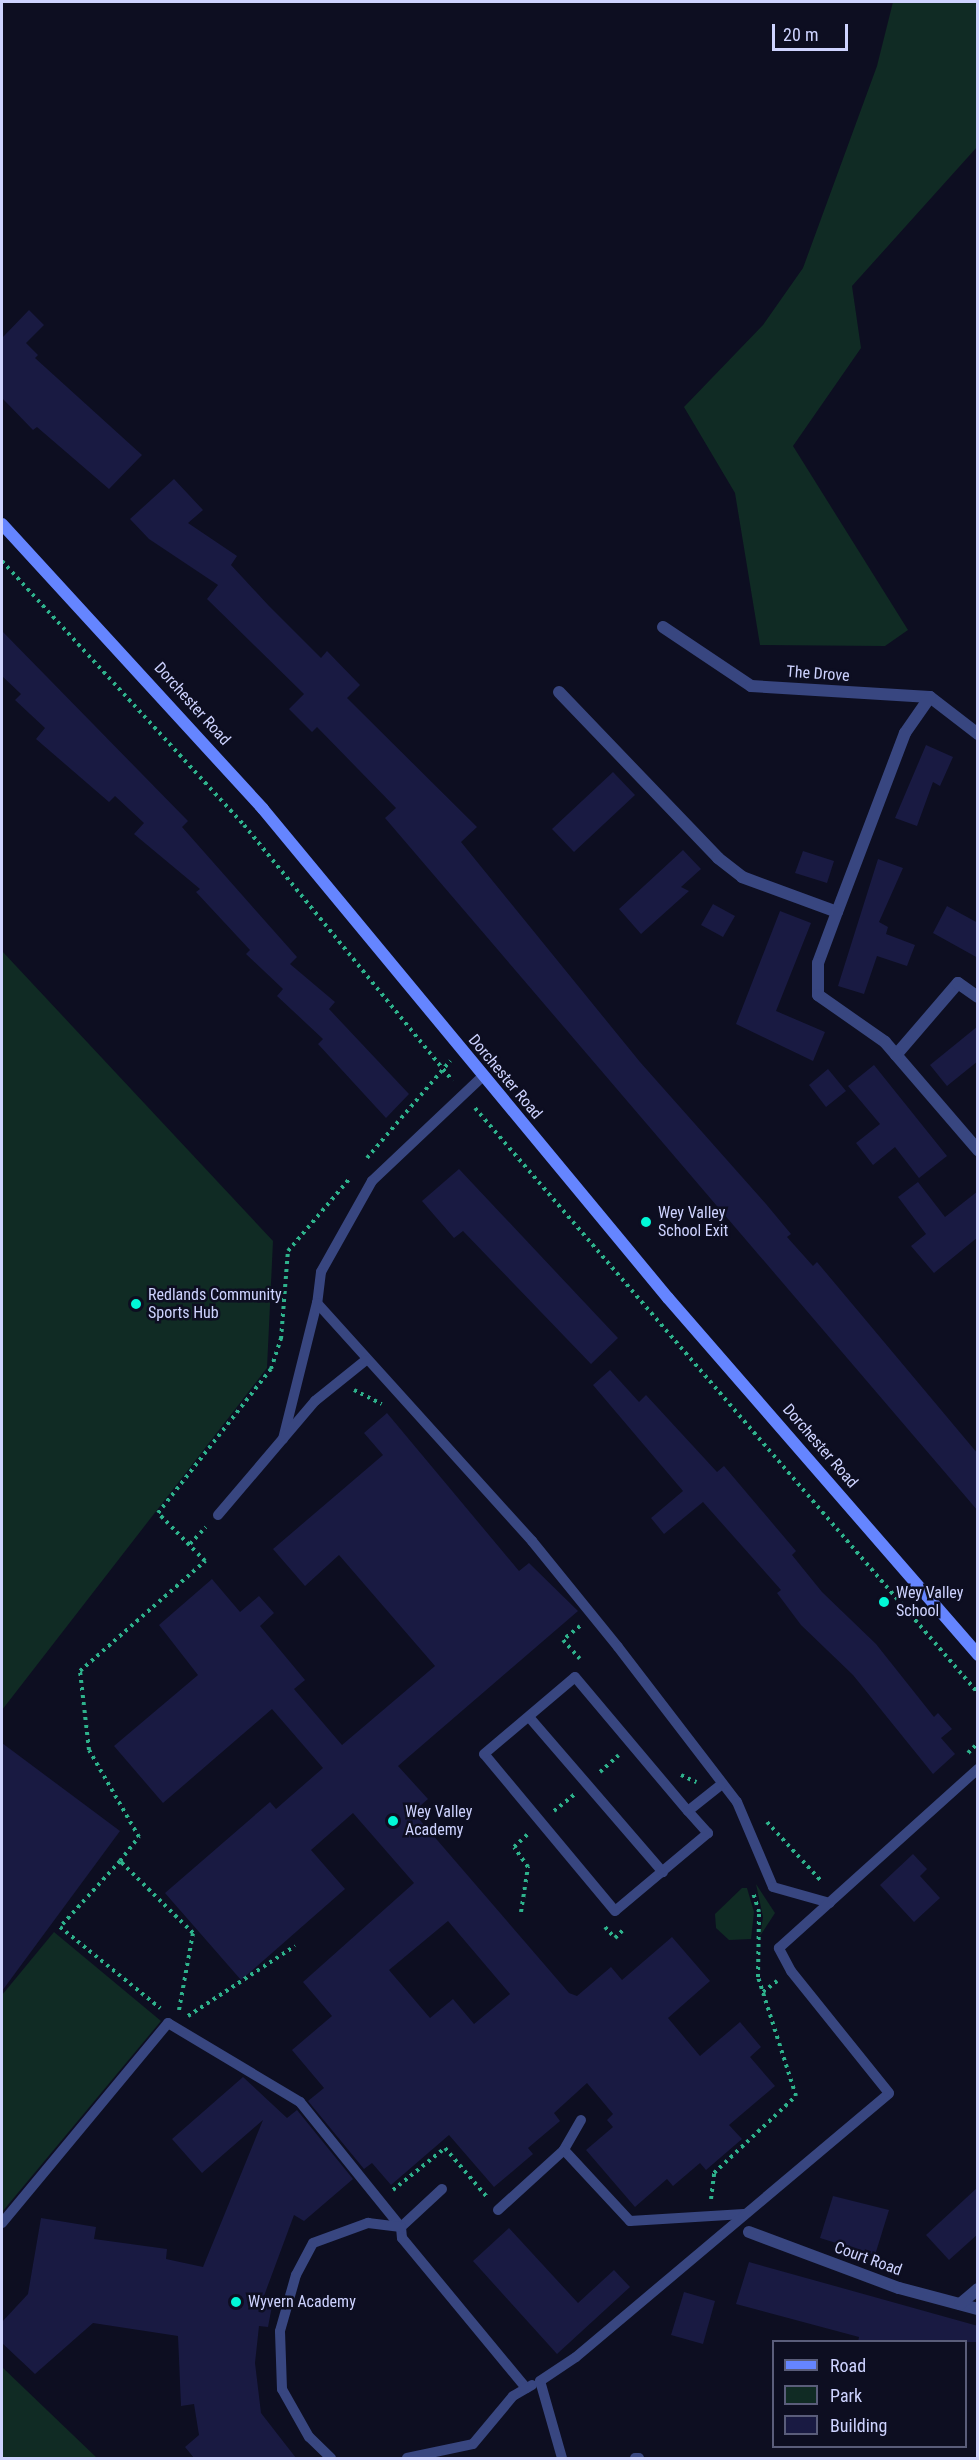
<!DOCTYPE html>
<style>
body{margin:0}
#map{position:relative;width:979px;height:2460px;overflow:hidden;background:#0d0e21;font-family:"Roboto Condensed",sans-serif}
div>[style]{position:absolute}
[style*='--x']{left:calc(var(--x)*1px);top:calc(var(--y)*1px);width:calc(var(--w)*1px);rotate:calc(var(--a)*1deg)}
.green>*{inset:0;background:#102b24}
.building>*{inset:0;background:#191a42}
.path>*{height:4px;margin-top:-2px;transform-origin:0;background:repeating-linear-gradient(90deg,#2eb28c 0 3px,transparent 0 7.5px)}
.lane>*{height:10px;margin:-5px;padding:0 5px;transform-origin:5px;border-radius:5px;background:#384680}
.street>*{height:12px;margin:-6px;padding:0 6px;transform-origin:6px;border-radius:6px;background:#384680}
.secondary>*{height:12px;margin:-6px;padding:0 6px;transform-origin:6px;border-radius:6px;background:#6585ff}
.dots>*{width:16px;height:16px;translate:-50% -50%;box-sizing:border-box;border:3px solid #0d0e21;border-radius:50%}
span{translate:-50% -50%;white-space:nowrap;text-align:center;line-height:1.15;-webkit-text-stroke:5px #0d0e21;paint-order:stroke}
.street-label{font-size:16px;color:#ced3ff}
.poi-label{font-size:16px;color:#ced3ff}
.left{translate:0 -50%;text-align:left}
.frame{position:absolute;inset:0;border:3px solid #ced3ff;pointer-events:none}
.legend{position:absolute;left:772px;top:2340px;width:195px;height:108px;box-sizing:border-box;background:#0d0e21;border:2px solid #5a5d7a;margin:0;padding:8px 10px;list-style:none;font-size:18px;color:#ced3ff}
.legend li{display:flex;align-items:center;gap:12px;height:30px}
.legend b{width:30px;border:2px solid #5a5d7a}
.scale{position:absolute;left:772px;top:24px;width:76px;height:27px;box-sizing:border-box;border:3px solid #ced3ff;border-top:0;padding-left:8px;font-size:18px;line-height:21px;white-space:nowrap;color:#ced3ff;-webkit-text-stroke:4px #0d0e21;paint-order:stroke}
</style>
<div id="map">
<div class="green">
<i style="clip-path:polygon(893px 2px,977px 2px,977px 147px,852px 286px,861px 348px,793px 446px,908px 630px,885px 646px,760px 645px,735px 493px,684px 407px,763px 325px,803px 268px,877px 66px)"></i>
<i style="clip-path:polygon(2px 951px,273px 1241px,267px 1368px,2px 1710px)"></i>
<i style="clip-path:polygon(756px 1884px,775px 1913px,760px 1936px,763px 1917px)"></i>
<i style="clip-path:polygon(742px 1888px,747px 1888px,754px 1912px,751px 1939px,729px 1940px,716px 1928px,715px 1914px)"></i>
<i style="clip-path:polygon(54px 1932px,161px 2021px,2px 2212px,2px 1995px)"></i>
<i style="clip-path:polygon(2px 2367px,97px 2458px,2px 2458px)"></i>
</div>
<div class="building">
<i style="clip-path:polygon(29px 310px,44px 325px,26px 343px,38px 355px,35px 358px,142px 455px,109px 489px,37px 427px,33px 430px,2px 398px,2px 338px)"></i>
<i style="clip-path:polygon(174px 479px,203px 510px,188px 523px,237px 556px,231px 565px,269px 606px,321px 658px,327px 651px,360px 685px,347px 698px,477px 827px,461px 842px,640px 1062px,766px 1204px,791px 1234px,787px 1237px,813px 1266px,817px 1262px,978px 1454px,978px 1511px,385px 818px,396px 808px,317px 727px,312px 732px,289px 709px,304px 694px,207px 599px,218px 585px,149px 539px,130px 519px)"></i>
<i style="clip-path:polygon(2px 631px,188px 821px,182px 827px,297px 957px,290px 964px,335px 1002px,329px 1009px,409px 1094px,386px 1118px,318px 1044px,323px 1039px,277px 996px,283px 989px,246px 954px,250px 950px,196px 892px,200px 889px,134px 834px,144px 823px,115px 796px,109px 802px,36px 739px,45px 728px,15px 700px,21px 694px,2px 676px)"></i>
<i style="clip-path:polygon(926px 745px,953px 757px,940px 786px,933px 782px,917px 826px,895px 818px)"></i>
<i style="clip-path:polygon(613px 772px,635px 795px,574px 852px,552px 829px)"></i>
<i style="clip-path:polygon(683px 850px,701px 869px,681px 887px,689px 891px,641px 934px,619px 909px)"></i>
<i style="clip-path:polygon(803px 851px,834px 861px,827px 883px,795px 873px)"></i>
<i style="clip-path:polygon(878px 859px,903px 868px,879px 922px,888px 927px,886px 934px,915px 945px,907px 966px,877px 956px,864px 994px,838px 986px)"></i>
<i style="clip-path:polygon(713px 904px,735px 916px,723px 937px,701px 925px)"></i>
<i style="clip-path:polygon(947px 906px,978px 923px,978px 958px,933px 933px)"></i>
<i style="clip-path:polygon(780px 911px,811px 923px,776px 1011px,825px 1032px,813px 1061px,736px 1024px)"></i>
<i style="clip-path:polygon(978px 1026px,978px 1061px,947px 1086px,930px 1065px)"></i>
<i style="clip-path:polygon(874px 1065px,947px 1156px,919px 1178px,895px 1147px,873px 1165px,856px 1143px,880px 1124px,848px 1086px)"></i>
<i style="clip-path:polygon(828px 1069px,846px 1091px,826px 1107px,809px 1085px)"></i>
<i style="clip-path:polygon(459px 1169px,618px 1338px,591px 1364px,463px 1231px,454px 1238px,422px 1201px)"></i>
<i style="clip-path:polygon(918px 1182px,945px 1217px,978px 1191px,978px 1237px,934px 1273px,911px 1246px,926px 1234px,898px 1197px)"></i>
<i style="clip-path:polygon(610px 1370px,639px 1402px,646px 1395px,717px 1472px,724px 1466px,796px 1551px,792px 1555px,822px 1592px,876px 1644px,934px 1717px,938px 1713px,952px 1729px,941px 1738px,955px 1754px,933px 1774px,853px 1675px,801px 1625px,777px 1593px,781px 1590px,703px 1502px,664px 1534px,651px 1518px,683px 1491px,593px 1385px)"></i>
<i style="clip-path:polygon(evenodd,387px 1413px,519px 1571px,529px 1563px,578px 1611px,398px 1766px,428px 1799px,413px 1812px,569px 1993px,577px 1996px,611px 1967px,622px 1980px,672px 1937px,710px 1981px,668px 2018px,700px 2056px,740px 2022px,761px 2047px,750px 2057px,775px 2086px,729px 2125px,742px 2139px,706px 2170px,700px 2163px,673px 2186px,667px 2179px,635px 2207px,586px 2150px,613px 2127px,607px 2120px,613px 2114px,587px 2083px,554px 2113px,560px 2121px,528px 2148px,533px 2154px,494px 2187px,449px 2135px,391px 2185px,372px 2163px,364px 2169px,308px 2101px,324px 2088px,292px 2050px,332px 2016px,303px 1982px,414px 1883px,353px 1813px,311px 1850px,345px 1889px,241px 1980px,165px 1893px,270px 1802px,276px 1809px,323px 1768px,272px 1709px,163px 1803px,114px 1746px,198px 1675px,159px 1625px,212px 1579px,240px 1612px,259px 1596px,274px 1613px,260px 1626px,305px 1680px,294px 1689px,342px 1745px,435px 1666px,339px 1555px,305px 1586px,273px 1549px,383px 1455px,364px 1433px,387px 1413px,448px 1921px,510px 1994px,474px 2024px,453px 1999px,430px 2018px,389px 1970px,448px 1921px)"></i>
<i style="clip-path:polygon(2px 1743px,120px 1831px,2px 1991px)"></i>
<i style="clip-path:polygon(913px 1854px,927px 1869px,920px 1876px,940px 1898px,914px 1922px,880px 1885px)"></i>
<i style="clip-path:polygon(243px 2077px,287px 2118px,297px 2110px,353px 2179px,304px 2221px,294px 2215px,261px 2304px,272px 2306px,268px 2327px,259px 2326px,255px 2363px,261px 2413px,296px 2458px,194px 2458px,185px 2447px,199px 2435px,194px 2404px,181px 2406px,178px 2336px,93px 2323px,35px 2374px,2px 2343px,2px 2322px,28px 2294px,41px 2218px,96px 2227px,94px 2239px,167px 2249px,166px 2259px,203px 2267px,263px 2120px,202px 2173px,172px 2139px)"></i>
<i style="clip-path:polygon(978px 2187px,978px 2234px,949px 2260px,926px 2235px)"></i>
<i style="clip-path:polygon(833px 2196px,889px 2210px,875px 2255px,820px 2238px)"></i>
<i style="clip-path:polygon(509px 2228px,578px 2303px,614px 2270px,630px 2287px,557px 2354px,473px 2261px)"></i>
<i style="clip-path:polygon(749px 2262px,978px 2326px,978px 2342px,858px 2342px,859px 2337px,736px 2304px)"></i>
<i style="clip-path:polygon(684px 2292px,715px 2301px,703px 2344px,671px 2335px)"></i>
</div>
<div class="path">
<i style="--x:2;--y:561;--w:358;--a:47.5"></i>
<i style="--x:244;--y:825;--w:330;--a:50.8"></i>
<i style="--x:475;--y:1108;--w:772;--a:49.31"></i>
<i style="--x:367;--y:1158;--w:128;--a:-49.4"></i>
<i style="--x:354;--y:1390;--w:31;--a:27"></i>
<i style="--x:190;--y:1544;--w:23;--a:-47"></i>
<i style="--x:580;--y:1626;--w:22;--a:141"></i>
<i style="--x:563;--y:1640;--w:25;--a:48"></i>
<i style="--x:968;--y:1753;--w:14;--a:-45"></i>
<i style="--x:600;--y:1772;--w:25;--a:-42"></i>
<i style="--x:681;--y:1775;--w:17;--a:25"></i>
<i style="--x:554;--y:1811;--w:26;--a:-39"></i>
<i style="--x:767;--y:1822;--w:81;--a:47.5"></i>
<i style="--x:120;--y:1861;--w:89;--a:132.3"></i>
<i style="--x:60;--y:1927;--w:129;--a:39"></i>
<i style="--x:521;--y:1912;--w:46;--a:-81.2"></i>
<i style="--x:528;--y:1867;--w:24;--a:-125"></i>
<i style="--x:514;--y:1847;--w:19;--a:-43"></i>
<i style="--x:605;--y:1927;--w:15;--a:48"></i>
<i style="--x:615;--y:1938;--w:14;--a:-45"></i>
<i style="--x:763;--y:1992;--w:18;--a:-38"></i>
<i style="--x:179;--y:2010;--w:78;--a:-79.7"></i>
<i style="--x:193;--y:1933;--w:103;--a:-135.4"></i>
<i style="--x:120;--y:1861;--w:31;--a:-52"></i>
<i style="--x:139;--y:1837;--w:100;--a:-119.9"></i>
<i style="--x:89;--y:1750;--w:80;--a:-96.5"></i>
<i style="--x:80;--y:1671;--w:167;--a:-41.3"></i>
<i style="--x:205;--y:1561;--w:67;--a:-134.4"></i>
<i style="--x:158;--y:1513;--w:183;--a:-51.9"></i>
<i style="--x:271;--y:1369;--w:32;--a:-72"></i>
<i style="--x:281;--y:1339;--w:88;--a:-85.5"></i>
<i style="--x:288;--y:1251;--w:97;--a:-49.6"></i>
<i style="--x:188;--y:2016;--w:128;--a:-33.2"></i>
<i style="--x:393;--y:2190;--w:67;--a:-38.9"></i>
<i style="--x:445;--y:2148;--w:65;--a:49.4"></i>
<i style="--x:711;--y:2199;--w:26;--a:-83"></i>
<i style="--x:714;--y:2173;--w:112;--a:-43.2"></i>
<i style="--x:796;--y:2096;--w:125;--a:-107.7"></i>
<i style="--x:758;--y:1977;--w:65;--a:-89.1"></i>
<i style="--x:759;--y:1912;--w:21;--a:-107"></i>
</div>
<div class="lane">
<i style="--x:483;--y:1076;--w:153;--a:136.6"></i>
<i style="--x:372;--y:1181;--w:104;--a:119.3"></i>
<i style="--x:321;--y:1272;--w:31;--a:97"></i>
<i style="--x:317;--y:1303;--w:321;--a:47.9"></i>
<i style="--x:532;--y:1541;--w:136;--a:50.9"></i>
<i style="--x:618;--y:1647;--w:195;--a:52.5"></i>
<i style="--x:737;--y:1802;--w:92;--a:67"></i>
<i style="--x:773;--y:1887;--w:59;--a:15.7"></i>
<i style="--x:283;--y:1439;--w:140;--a:-76"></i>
<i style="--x:218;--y:1515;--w:150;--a:-49.6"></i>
<i style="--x:315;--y:1401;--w:65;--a:-38.8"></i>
<i style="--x:529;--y:1717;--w:205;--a:49.2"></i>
<i style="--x:688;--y:1811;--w:30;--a:48"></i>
<i style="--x:708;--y:1833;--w:121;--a:140"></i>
<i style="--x:615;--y:1911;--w:204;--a:-129.8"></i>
<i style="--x:484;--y:1754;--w:119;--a:-40.2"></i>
<i style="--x:575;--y:1677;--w:175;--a:49.9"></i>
<i style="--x:688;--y:1811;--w:43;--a:-38.5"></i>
<i style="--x:581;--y:2120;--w:34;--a:120"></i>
<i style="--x:564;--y:2150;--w:97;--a:47.1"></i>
<i style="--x:630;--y:2221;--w:114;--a:-3.5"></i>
<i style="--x:442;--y:2189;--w:56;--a:137.2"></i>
<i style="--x:401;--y:2227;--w:11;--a:85"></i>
<i style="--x:402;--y:2238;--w:195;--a:50.4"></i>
<i style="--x:498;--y:2210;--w:89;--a:-42.3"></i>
<i style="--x:2;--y:2223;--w:260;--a:-50.3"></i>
<i style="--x:168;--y:2023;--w:154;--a:30.9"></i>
<i style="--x:300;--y:2102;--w:161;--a:51.1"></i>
<i style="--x:331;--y:2458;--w:30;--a:-136"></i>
<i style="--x:309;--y:2437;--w:55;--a:-119.4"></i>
<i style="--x:282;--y:2389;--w:58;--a:-92"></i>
<i style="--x:280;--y:2331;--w:58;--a:-74.1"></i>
<i style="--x:296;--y:2275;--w:36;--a:-62"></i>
<i style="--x:313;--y:2243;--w:59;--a:-20"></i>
<i style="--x:368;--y:2223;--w:33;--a:7"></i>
<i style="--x:407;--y:2458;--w:67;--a:-12"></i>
<i style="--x:473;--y:2444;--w:62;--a:-50.2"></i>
<i style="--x:513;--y:2396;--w:22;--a:-30"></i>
<i style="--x:562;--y:2458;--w:80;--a:-105.9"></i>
<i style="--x:540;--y:2381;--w:43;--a:-33.7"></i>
<i style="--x:576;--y:2357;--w:409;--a:-40.1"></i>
<i style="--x:889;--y:2093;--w:156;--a:-128.8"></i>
<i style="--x:791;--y:1971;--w:26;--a:-118"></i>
<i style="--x:779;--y:1948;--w:268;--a:-42"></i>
<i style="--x:635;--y:2458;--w:4;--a:0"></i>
</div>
<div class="street">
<i style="--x:663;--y:627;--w:106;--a:33.8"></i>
<i style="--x:751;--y:686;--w:179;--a:3.5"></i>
<i style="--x:930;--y:697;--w:61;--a:37.6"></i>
<i style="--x:559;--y:692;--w:230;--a:46.2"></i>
<i style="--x:718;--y:858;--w:31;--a:38"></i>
<i style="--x:742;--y:877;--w:101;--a:20.2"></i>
<i style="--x:930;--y:697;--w:44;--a:124.8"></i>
<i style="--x:905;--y:733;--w:191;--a:110.8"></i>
<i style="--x:837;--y:912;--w:54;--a:110.4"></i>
<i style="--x:818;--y:963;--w:32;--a:90"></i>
<i style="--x:818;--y:995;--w:82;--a:35"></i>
<i style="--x:885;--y:1042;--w:143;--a:49.3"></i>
<i style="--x:896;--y:1055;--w:95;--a:-49.3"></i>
<i style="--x:958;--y:983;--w:24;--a:35"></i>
<i style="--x:749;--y:2232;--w:160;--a:20.5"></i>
<i style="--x:899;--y:2288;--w:82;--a:14.9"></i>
<i style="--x:960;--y:2304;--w:23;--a:-40"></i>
</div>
<div class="secondary">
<i style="--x:2;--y:524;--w:386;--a:47.5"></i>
<i style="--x:263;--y:809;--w:635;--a:50.37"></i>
<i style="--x:668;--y:1298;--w:473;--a:49"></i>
</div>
<div class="dots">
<i style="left:646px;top:1222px;background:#01f8d7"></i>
<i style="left:136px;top:1304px;background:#01f8d7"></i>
<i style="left:884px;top:1602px;background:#01f8d7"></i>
<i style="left:393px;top:1821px;background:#01f8d7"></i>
<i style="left:236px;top:2302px;background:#01f8d7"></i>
</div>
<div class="street-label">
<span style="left:818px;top:674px;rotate:4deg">The Drove</span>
<span style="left:192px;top:704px;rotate:48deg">Dorchester Road</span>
<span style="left:505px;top:1077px;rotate:50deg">Dorchester Road</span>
<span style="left:820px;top:1446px;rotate:49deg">Dorchester Road</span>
<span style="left:868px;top:2259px;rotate:20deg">Court Road</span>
</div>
<div class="poi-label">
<span class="left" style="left:658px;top:1222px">Wey Valley<br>School Exit</span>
<span class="left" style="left:148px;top:1304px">Redlands Community<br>Sports Hub</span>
<span class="left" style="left:896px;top:1602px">Wey Valley<br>School</span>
<span class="left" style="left:405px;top:1821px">Wey Valley<br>Academy</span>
<span class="left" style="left:248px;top:2302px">Wyvern Academy</span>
</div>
<div class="frame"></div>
<ul class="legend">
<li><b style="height:8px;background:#6585ff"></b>Road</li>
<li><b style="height:16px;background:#102b24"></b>Park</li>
<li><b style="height:16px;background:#191a42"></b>Building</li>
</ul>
<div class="scale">20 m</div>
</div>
